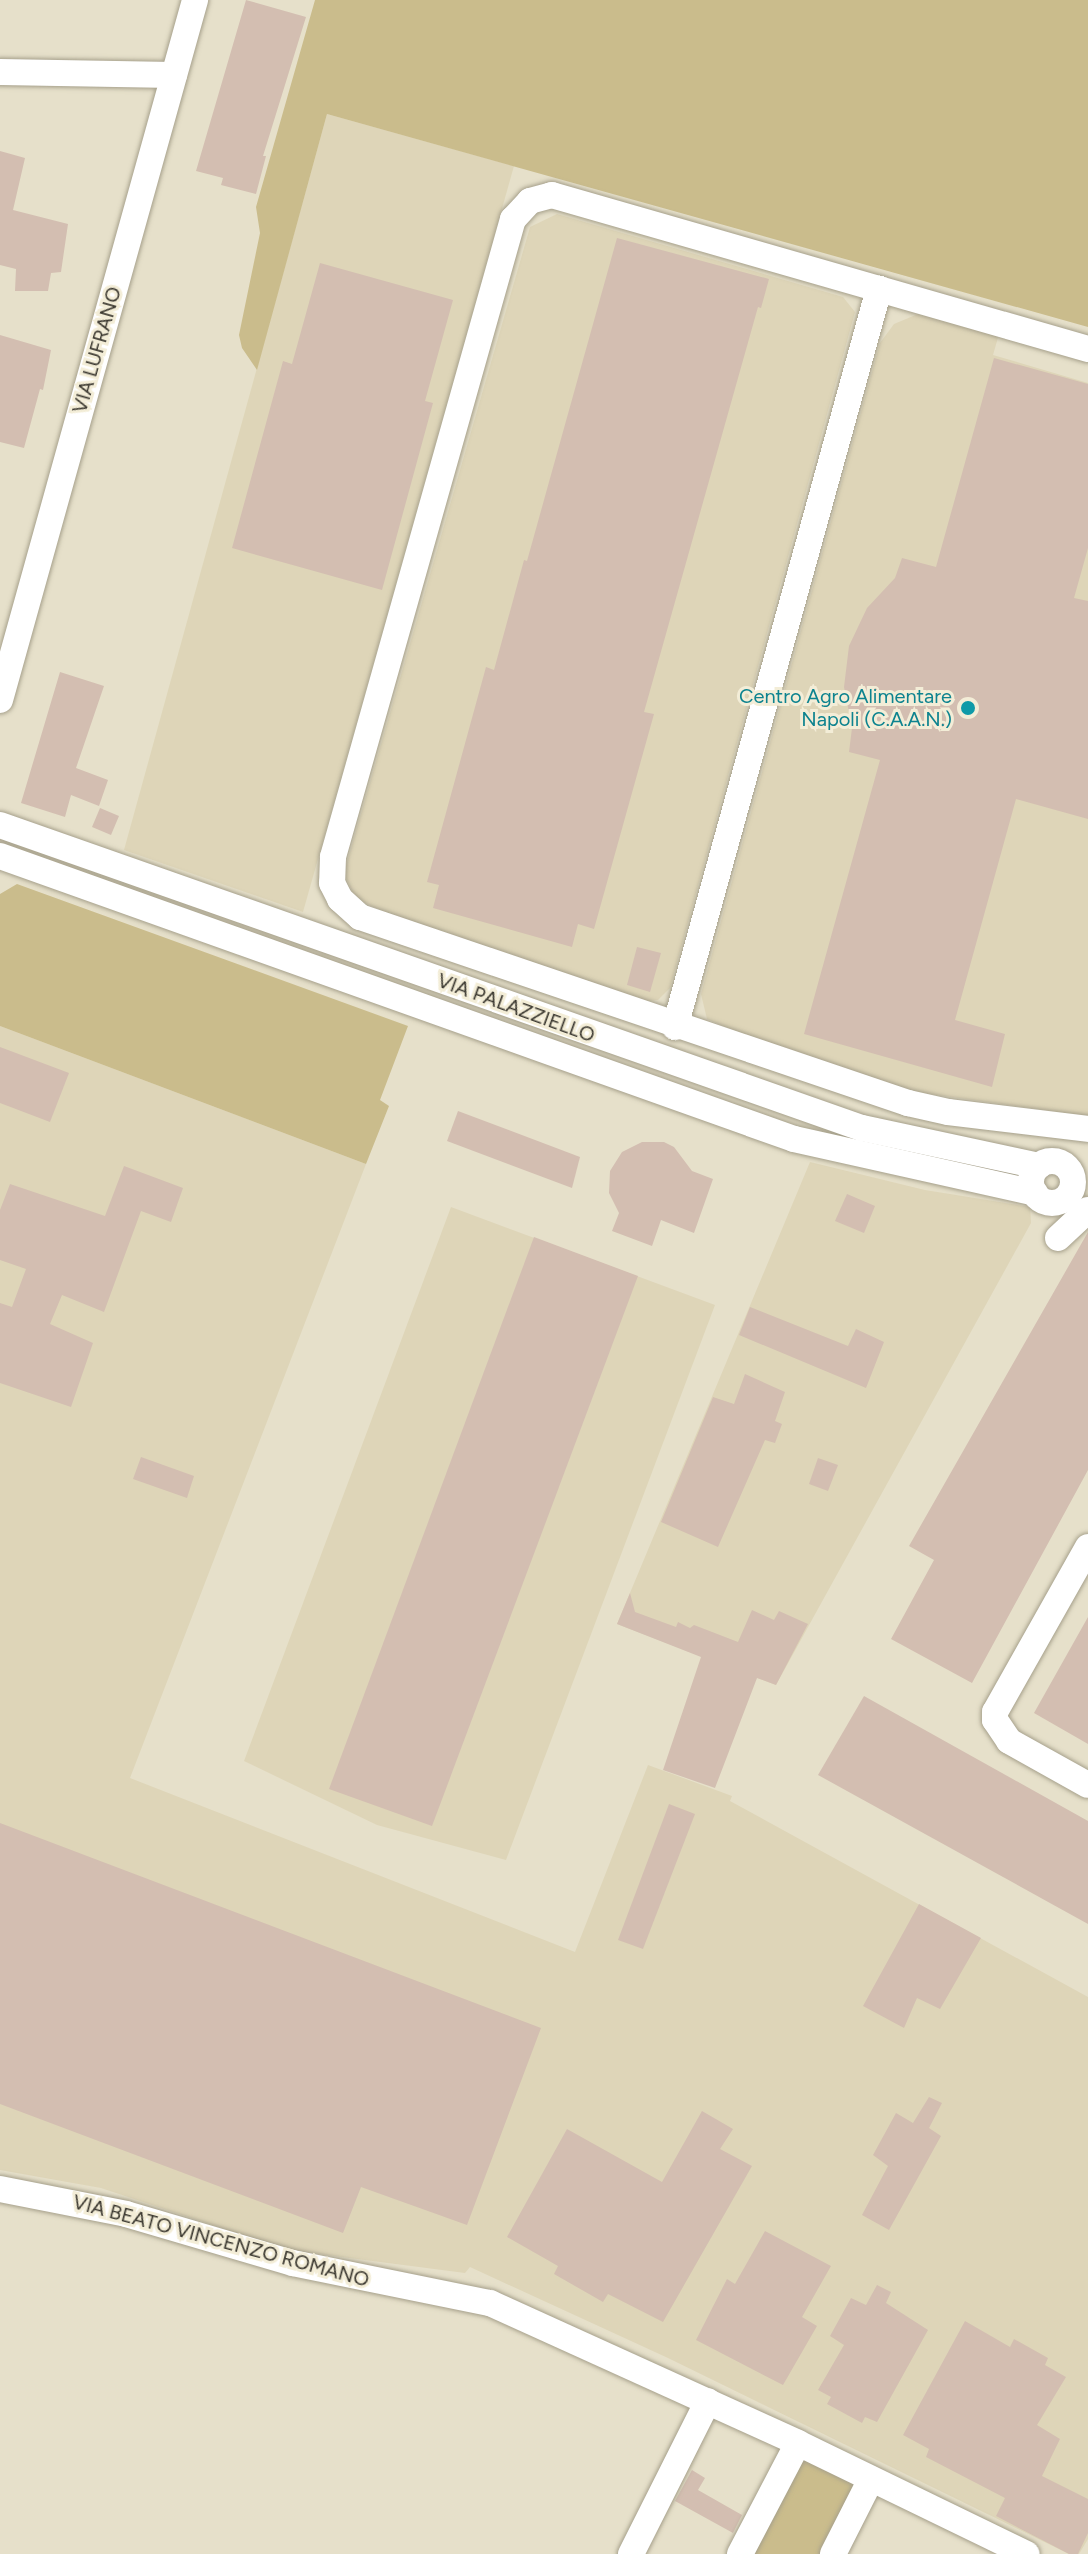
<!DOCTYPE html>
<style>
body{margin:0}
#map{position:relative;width:1088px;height:2554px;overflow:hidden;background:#e6e0ca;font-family:Figtree,sans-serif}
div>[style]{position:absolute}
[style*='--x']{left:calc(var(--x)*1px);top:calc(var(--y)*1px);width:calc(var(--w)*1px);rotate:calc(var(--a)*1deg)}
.built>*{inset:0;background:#ded5b8}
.green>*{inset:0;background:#cabc8c}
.building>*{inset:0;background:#d3beb1}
.roads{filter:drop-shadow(0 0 2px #a6a08b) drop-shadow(0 0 2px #a6a08b)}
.minor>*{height:26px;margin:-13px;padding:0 13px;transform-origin:13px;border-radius:13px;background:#fff}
.minor>.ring{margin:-13px;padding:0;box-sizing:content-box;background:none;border:26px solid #fff;border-radius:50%}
.dots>*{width:22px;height:22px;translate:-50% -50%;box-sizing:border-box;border:4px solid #f3edd7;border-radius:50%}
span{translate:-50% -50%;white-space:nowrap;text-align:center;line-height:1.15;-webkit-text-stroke:6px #f3edd7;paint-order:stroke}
.street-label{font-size:20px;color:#3b3830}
.culture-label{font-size:20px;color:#0d838f}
.right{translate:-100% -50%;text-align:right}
</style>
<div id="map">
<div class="built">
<i style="clip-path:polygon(327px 114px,514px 166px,303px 912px,124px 850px)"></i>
<i style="clip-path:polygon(557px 214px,843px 297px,855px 312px,670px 988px,658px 1000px,641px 1002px,382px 911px,355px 898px,344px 873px,530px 227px)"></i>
<i style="clip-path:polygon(918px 314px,999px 334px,993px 355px,1088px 383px,1088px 1116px,915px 1092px,783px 1052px,707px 1019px,701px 994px,880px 343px,894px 324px)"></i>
<i style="clip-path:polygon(0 1026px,366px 1164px,130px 1778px,575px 1952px,648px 1765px,732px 1796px,730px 1801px,1088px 1997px,1088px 2539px,1079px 2554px,1069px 2554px,668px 2358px,470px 2267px,465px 2273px,288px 2250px,101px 2188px,0 2170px)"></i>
<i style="clip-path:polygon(810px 1162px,925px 1190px,1030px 1207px,1031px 1223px,776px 1685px,617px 1624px)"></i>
<i style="clip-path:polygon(451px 1207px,715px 1305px,506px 1860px,377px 1825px,244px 1761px)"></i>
</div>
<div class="green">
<i style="clip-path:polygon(315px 0,1088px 0,1088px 327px,327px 114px,257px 370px,242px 348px,239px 335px,260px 233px,256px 207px)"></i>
<i style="clip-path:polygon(17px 884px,408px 1026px,380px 1100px,389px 1106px,366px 1164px,0 1026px,0 894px)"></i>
<i style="clip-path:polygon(801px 2456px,860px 2487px,825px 2554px,750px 2554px)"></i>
</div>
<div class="building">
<i style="clip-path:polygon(246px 0,306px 17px,263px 156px,266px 156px,256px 194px,221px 185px,223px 178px,196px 171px)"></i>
<i style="clip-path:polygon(0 151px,25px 158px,13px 210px,68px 224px,61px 272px,51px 273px,48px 291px,15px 291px,16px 269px,0 265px)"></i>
<i style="clip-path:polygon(617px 238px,769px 279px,761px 308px,758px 307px,644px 712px,654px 714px,594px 929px,578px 924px,572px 947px,433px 908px,439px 885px,427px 882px,486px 667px,494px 670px,524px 560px,527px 561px)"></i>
<i style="clip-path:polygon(320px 263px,453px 300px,425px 401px,433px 403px,382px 590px,232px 548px,283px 361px,292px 364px)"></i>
<i style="clip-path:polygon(0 335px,51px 350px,43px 390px,40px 389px,24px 448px,0 442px)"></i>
<i style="clip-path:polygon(994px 358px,1088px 384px,1088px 548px,1074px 598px,1088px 601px,1088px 819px,1016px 799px,955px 1020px,1005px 1034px,992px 1087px,804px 1034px,880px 760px,849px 752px,852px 728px,844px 687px,849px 646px,867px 608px,895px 578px,902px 558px,936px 567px)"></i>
<i style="clip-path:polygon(60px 672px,104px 686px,76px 768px,108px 780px,99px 806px,71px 795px,65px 817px,21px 803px)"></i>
<i style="clip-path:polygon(100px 808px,119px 816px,111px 835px,92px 827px)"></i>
<i style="clip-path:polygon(637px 947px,661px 953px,650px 992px,627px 985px)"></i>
<i style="clip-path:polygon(0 1047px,69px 1073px,50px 1122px,0 1103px)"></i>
<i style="clip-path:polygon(458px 1111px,580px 1157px,572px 1188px,447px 1141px)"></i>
<i style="clip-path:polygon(642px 1142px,664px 1142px,674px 1147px,692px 1171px,713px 1179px,694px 1233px,661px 1220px,652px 1246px,612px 1231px,619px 1213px,609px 1193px,610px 1171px,622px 1152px)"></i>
<i style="clip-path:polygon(124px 1166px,183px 1188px,171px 1222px,141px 1211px,104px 1312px,62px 1295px,50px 1324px,93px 1343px,71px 1407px,0 1383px,0 1303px,12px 1307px,26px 1269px,0 1260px,0 1210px,10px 1184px,105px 1216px)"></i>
<i style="clip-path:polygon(847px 1194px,875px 1206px,864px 1233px,835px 1221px)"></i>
<i style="clip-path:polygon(1088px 1232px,1088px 1470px,972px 1683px,891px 1639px,934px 1560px,909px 1546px)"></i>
<i style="clip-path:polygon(534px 1237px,638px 1276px,432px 1826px,329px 1789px)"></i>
<i style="clip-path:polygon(750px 1307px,848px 1346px,856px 1329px,884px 1342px,866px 1388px,739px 1335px)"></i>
<i style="clip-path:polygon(745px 1374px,785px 1392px,775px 1421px,782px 1424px,775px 1443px,765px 1440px,718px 1547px,661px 1522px,713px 1397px,734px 1404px)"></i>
<i style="clip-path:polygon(141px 1457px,194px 1476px,187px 1498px,133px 1479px)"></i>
<i style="clip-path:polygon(818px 1458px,838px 1465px,828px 1491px,809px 1484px)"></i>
<i style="clip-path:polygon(630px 1593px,635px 1612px,676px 1627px,678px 1622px,690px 1628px,694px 1625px,738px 1642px,752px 1610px,774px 1620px,779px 1611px,808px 1624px,776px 1685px,757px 1678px,715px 1788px,663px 1770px,701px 1657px,617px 1624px)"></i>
<i style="clip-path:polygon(1088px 1617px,1088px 1744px,1034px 1713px)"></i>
<i style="clip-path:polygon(864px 1696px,1088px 1821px,1088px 1924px,818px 1775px)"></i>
<i style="clip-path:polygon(669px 1804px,695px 1814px,643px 1949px,618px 1940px)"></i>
<i style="clip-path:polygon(0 1823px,541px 2028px,467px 2225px,361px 2187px,343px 2233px,0 2104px)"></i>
<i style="clip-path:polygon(919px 1904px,981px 1938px,940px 2009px,917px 1998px,904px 2028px,863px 2006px)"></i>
<i style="clip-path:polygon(929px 2097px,942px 2103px,929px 2128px,941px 2136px,889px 2230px,862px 2215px,888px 2166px,873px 2155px,896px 2113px,913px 2123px)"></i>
<i style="clip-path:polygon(702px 2111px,733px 2129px,720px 2149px,752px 2166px,663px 2322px,608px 2294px,603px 2302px,554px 2274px,558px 2266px,507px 2237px,567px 2129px,662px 2182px)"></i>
<i style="clip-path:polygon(765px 2231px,831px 2266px,802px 2317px,817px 2326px,783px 2385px,696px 2340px,727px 2279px,735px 2284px)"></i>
<i style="clip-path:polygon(877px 2285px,891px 2292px,886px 2303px,928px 2330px,877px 2422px,865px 2417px,862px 2423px,827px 2404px,831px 2397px,818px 2390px,844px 2345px,830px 2336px,851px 2298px,866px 2305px)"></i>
<i style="clip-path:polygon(965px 2321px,1010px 2347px,1014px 2339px,1048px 2358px,1045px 2365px,1066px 2377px,1037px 2425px,1060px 2439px,1042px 2476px,1088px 2499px,1088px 2533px,1078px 2554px,1069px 2554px,996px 2516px,1005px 2498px,926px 2457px,929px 2449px,903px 2435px)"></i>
<i style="clip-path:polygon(692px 2470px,705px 2478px,698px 2490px,742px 2515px,733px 2533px,675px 2501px)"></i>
</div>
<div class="roads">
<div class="minor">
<i style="--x:0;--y:72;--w:174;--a:1"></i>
<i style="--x:1088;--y:349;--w:558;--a:-163.97"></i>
<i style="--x:552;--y:195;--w:23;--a:165"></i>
<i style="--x:530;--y:201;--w:25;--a:133"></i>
<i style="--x:513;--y:219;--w:663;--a:105.76"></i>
<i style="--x:333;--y:857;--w:26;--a:92"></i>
<i style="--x:332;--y:883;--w:18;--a:63"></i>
<i style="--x:340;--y:899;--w:27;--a:42"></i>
<i style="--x:360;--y:917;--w:579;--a:18.75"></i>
<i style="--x:908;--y:1103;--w:41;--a:12.7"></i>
<i style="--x:948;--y:1112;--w:141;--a:6.9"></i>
<i style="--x:0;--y:700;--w:727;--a:-74.43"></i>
<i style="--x:0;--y:825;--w:914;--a:19.37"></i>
<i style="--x:862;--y:1128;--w:181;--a:12.1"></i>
<i style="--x:0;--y:856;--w:843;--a:19.62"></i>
<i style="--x:794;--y:1139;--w:247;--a:12.6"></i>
<i style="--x:675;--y:1027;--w:766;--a:-74.55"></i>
<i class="ring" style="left:1031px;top:1161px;width:16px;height:16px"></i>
<i style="--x:1058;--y:1238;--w:41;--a:-43"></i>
<i style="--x:1088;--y:1547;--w:189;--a:119.4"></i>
<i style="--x:995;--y:1712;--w:8;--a:90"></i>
<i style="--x:995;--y:1720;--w:25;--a:56"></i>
<i style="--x:1009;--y:1741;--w:90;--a:29.1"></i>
<i style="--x:0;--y:2189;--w:128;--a:11.2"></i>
<i style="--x:126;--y:2214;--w:174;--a:16.4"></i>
<i style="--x:293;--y:2263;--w:201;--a:11.5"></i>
<i style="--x:490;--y:2303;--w:338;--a:24.4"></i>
<i style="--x:798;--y:2443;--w:254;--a:25.9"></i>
<i style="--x:631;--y:2554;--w:171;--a:-63.3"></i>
<i style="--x:740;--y:2554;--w:125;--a:-62.4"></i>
<i style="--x:833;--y:2554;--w:84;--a:-63.1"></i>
</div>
</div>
<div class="dots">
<i style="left:968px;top:708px;background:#0f9aa8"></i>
</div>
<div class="street-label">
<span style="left:97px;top:350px;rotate:-74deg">VIA LUFRANO</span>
<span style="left:516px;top:1008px;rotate:20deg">VIA PALAZZIELLO</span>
<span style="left:221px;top:2241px;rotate:15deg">VIA BEATO VINCENZO ROMANO</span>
</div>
<div class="culture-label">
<span class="right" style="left:952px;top:708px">Centro Agro Alimentare<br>Napoli (C.A.A.N.)</span>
</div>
</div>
